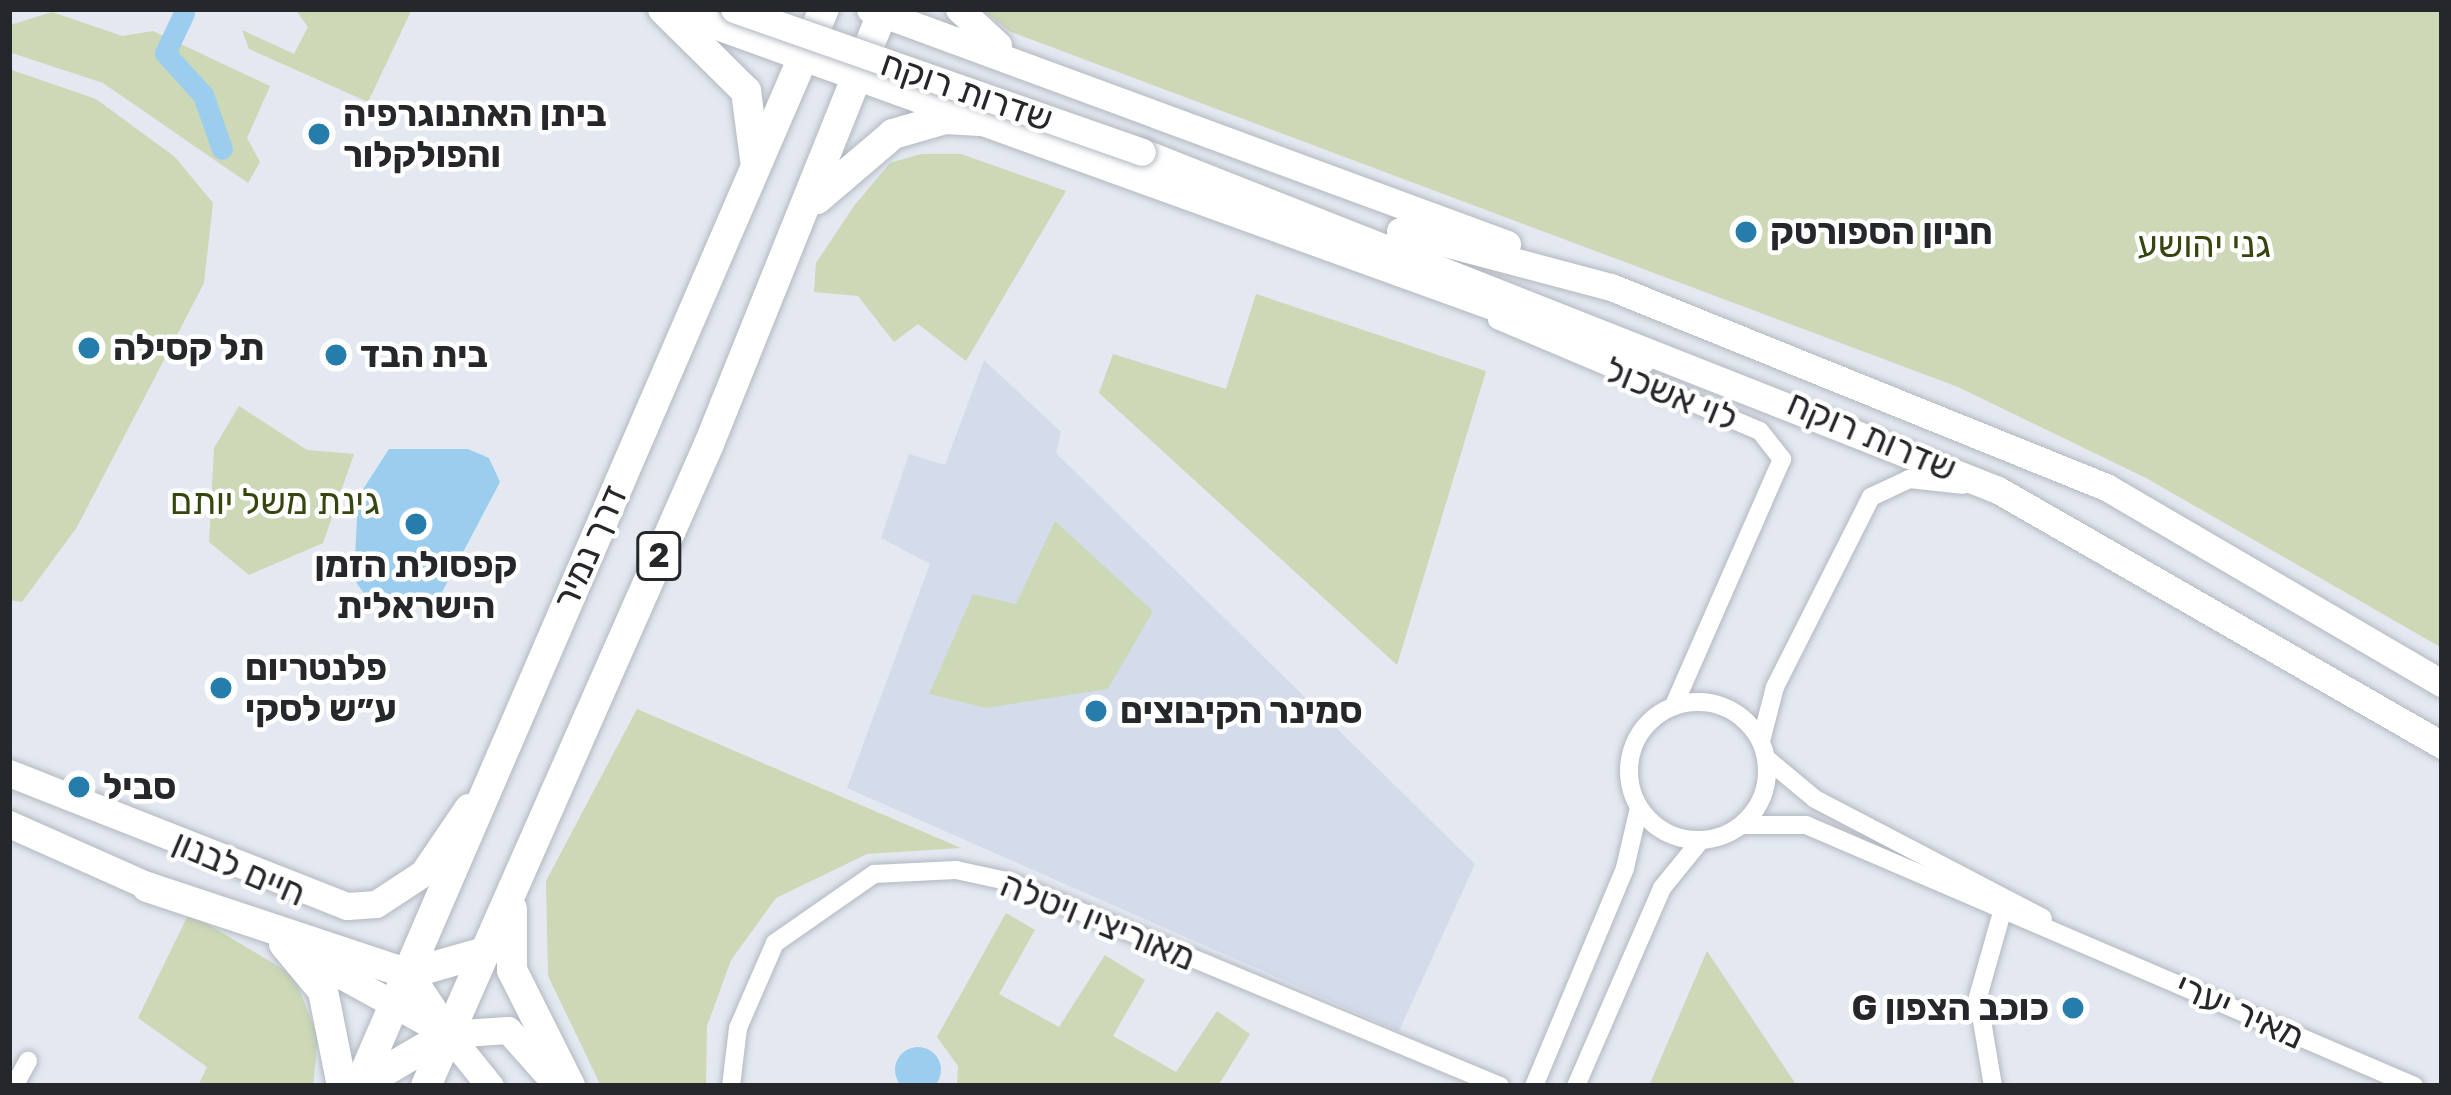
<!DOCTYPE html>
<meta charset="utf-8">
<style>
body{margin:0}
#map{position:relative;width:2451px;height:1095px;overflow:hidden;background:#e3e8f1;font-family:Rubik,"Noto Sans Hebrew",sans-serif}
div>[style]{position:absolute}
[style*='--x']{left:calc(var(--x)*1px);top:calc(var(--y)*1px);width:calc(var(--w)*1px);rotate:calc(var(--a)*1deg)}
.built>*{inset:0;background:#d4dceb}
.green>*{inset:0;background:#ccd8b6}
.water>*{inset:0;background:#9bcdef}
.round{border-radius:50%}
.canal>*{height:21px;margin:-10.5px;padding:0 10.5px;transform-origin:10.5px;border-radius:10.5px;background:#9bcdef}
.roads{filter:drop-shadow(0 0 3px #b3b8c0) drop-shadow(0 0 3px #b3b8c0)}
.minor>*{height:18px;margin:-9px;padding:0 9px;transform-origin:9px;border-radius:9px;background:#fff}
.minor>.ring{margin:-9px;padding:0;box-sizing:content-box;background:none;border:18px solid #fff;border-radius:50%}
.secondary>*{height:27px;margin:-13.5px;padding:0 13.5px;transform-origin:13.5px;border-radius:13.5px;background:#fff}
.trunk>*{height:30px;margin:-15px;padding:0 15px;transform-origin:15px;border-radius:15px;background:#fff}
.bridges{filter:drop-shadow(0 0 3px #b3b8c0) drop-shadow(0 0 3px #b3b8c0)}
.secondary-bridge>*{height:27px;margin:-13.5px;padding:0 13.5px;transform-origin:13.5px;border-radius:13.5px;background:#fff}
.dots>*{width:33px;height:33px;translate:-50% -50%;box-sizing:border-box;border:6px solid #fff;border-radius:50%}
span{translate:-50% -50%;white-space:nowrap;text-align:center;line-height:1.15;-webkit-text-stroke:9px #fff;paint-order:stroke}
.shield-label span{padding:3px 9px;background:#fff;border:3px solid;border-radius:9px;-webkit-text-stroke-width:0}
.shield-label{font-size:33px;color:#26272b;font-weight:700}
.street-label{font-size:36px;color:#26272b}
.poi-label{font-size:36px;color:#26272b;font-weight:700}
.left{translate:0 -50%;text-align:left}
.right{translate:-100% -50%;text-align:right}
.park-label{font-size:36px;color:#37460e}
.frame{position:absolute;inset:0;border:12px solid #26272b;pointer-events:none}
</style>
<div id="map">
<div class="built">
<i style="clip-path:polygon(984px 360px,1061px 432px,1056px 453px,1475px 864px,1399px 1031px,847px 788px,930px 564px,881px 538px,909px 454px,945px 465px)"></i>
</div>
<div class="green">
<i style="clip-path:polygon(295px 9px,412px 9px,368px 102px,249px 49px,242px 30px,294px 54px,308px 27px)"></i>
<i style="clip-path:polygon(982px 9px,2442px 9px,2442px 648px,2148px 479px,1958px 387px,1009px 31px)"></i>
<i style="clip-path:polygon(52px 12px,122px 36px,153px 31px,270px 86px,247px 138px,260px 162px,248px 183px,103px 83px,9px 52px,10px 25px)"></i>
<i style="clip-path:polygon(9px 69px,96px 99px,175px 157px,213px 203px,204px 283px,77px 527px,22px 602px,9px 600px)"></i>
<i style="clip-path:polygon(921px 154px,961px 154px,1066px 191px,966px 361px,918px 324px,894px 342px,858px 296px,814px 292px,816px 263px,854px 206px,890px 163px)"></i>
<i style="clip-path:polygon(1256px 294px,1486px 371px,1397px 665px,1099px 393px,1113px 354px,1226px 389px)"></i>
<i style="clip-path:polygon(239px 406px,307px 450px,354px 454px,323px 543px,249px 575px,209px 542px,214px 448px)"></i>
<i style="clip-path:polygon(1055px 521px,1153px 611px,1108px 689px,986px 708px,929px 694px,973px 594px,1016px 604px)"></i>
<i style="clip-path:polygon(637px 709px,961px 848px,867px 854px,776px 898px,731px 960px,707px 1026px,706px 1086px,601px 1086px,548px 976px,546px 881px)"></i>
<i style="clip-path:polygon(189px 913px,293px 975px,318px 1036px,313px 1086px,198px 1086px,207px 1067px,138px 1018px)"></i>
<i style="clip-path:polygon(1006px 913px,1035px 930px,999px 994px,1059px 1027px,1105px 955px,1145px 980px,1113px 1036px,1176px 1072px,1217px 1011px,1250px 1034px,1218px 1086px,957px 1086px,958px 1066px,937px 1037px)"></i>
<i style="clip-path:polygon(1707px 951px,1797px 1086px,1649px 1086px)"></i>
</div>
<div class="water">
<i style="clip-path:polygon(389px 449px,468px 449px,489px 458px,500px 482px,440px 596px,401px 614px,371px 604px,354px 579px,358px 497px)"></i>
<i class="round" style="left:895px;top:1047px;width:46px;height:46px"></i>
</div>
<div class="canal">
<i style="--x:184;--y:13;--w:44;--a:115.4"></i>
<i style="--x:165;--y:53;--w:57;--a:47.9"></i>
<i style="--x:203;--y:95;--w:57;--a:70.6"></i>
</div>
<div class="roads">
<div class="minor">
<i style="--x:1497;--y:320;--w:285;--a:22.9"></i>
<i style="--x:1760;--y:431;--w:36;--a:52"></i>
<i style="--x:1782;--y:459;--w:269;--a:113.7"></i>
<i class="ring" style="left:1629px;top:702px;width:120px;height:120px"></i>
<i style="--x:1761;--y:741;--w:56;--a:-75.5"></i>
<i style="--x:1775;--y:687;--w:213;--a:-63.2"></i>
<i style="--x:1871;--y:497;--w:42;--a:-25.3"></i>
<i style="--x:1909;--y:479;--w:54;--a:6.3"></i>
<i style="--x:1767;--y:759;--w:62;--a:39.8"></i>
<i style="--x:1815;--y:799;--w:257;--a:27.6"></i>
<i style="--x:1742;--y:825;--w:64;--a:0"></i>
<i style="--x:1806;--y:825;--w:662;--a:23.23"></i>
<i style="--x:14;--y:1086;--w:29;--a:-61"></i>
<i style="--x:731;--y:1086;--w:58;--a:-83.1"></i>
<i style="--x:738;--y:1028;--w:93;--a:-66.5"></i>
<i style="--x:775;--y:943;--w:121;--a:-34.9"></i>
<i style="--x:874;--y:874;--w:82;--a:-2.8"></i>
<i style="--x:956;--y:870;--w:52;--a:12.2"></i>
<i style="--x:1007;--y:881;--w:534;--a:22.58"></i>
<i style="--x:1534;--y:1086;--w:236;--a:-67.3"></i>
<i style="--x:1625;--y:868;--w:62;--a:-76.9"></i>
<i style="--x:1576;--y:1086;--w:216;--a:-66.5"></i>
<i style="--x:1662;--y:888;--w:62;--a:-50.9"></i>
<i style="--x:1993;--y:1086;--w:90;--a:-99.6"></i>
<i style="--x:1978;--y:997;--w:96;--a:-74.2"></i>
</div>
<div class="secondary">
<i style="--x:670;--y:9;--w:1033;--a:19.86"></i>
<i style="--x:870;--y:9;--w:679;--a:20.25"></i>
<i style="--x:959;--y:9;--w:53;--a:42.7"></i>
<i style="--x:1142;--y:152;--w:920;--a:21.55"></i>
<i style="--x:1998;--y:490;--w:512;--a:29.87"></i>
<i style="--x:1400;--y:231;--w:218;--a:14.9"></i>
<i style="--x:1611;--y:287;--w:534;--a:22"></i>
<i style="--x:2106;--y:487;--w:389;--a:30.3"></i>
<i style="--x:9;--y:773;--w:363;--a:21.5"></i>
<i style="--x:347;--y:906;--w:29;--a:-4"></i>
<i style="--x:376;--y:904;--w:56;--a:-33.4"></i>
<i style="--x:423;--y:873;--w:80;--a:-55.7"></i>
<i style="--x:9;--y:824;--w:170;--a:24"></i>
<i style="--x:288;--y:946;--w:183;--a:28.8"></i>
<i style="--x:448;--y:1034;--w:67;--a:51.1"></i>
<i style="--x:448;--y:1034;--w:60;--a:-3.8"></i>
<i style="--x:508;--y:1030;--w:75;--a:48.2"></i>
</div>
<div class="trunk">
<i style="--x:663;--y:9;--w:117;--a:44.7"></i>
<i style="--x:746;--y:91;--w:69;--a:82.5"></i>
<i style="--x:817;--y:199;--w:100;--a:-40.5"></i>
<i style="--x:893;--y:134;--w:54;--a:-16.1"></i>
<i style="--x:945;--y:119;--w:53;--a:3.2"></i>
<i style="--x:147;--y:887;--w:275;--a:18.4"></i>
<i style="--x:408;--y:974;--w:79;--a:-16.1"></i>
<i style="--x:512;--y:909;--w:61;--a:90"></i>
<i style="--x:512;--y:970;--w:130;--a:63.4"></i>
<i style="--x:284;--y:944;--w:61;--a:50.3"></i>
<i style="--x:323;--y:991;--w:97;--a:78.7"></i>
<i style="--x:408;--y:974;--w:72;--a:56.3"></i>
<i style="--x:361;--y:1085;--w:101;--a:-30.4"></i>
<i style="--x:359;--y:1086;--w:1173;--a:-66.65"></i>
<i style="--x:426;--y:1086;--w:702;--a:-66.21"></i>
<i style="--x:709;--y:444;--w:464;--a:-68.1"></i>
</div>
</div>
<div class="bridges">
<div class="secondary-bridge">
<i style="--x:734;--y:9;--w:432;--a:19.3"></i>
</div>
</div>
<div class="dots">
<i style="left:319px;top:134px;background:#257dac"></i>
<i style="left:1746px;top:232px;background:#257dac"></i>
<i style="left:89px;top:348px;background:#257dac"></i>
<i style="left:336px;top:355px;background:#257dac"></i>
<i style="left:416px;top:524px;background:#257dac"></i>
<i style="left:221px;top:688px;background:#257dac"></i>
<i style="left:1096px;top:711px;background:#257dac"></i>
<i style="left:79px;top:787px;background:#257dac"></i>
<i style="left:2073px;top:1008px;background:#257dac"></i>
</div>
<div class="shield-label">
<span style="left:659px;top:556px">2</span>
</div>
<div class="street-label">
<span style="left:967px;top:91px;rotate:19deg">שדרות רוקח</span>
<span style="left:1671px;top:394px;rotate:22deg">לוי אשכול</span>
<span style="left:1872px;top:436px;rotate:23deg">שדרות רוקח</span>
<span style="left:590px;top:547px;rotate:-66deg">דרך נמיר</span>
<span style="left:239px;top:868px;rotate:23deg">חיים לבנון</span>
<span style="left:1098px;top:921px;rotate:22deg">מאוריציו ויטלה</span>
<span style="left:2240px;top:1011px;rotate:24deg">מאיר יערי</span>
</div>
<div class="poi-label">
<span class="left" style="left:343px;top:134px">ביתן האתנוגרפיה<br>והפולקלור</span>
<span class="left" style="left:1770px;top:232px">חניון הספורטק</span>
<span class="left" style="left:113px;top:348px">תל קסילה</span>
<span class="left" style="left:360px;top:355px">בית הבד</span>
<span style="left:416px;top:585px">קפסולת הזמן<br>הישראלית</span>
<span class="left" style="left:245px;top:688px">פלנטריום<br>ע״ש לסקי</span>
<span class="left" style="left:1120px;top:711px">סמינר הקיבוצים</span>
<span class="left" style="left:103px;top:787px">סביל</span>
<span class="right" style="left:2049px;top:1008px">G כוכב הצפון</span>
</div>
<div class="park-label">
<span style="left:2204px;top:245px">גני יהושע</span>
<span style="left:275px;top:502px">גינת משל יותם</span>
</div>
<div class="frame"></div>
</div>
